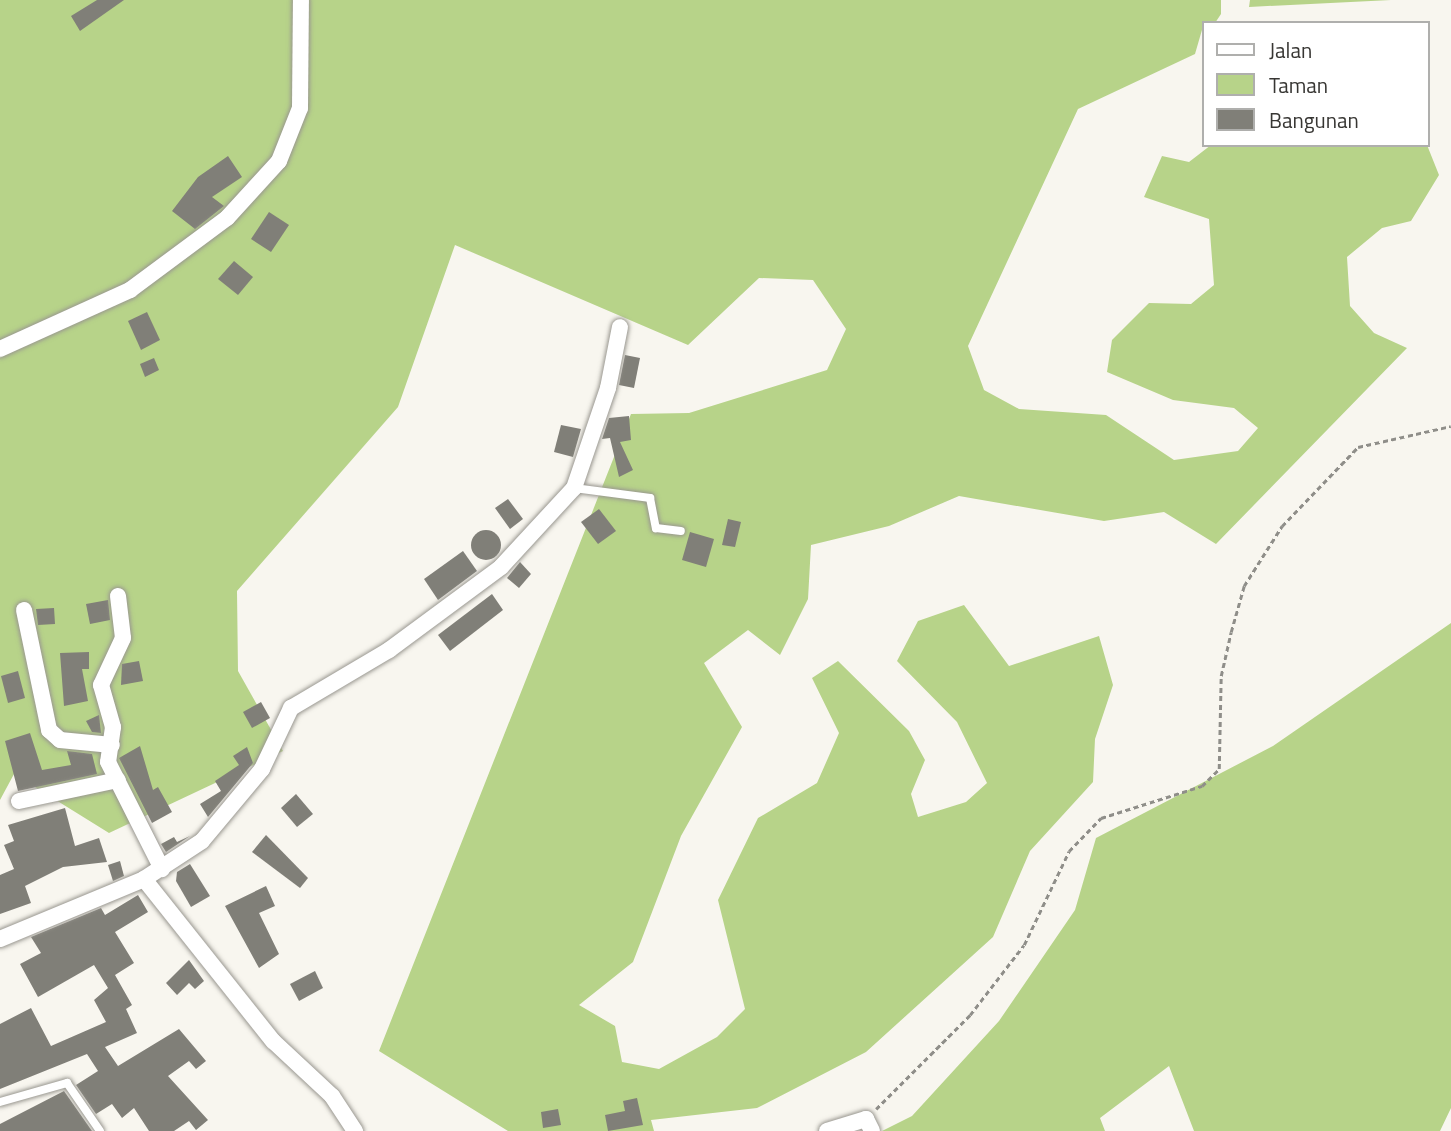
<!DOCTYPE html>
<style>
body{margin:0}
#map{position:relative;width:1451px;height:1131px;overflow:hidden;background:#f8f6ef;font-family:"Titillium Web",sans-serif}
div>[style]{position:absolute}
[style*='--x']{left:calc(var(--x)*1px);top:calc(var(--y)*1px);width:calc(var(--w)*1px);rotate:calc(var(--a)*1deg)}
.green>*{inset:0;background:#b7d389}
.building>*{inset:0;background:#807f78}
.round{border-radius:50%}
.path>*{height:2.5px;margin-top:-1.25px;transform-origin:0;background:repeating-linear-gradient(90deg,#8f8e89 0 5px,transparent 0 8.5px)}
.roads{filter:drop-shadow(0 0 2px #999790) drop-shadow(0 0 2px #999790)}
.service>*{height:8px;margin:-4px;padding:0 4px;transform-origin:4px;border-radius:4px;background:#fff}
.minor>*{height:16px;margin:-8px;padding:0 8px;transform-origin:8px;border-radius:8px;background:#fff}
span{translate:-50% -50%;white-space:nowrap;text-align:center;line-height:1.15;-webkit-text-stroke:7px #fff;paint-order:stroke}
.legend{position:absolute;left:1202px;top:21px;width:228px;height:126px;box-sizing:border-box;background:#fff;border:2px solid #afafad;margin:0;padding:9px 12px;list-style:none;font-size:21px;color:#373633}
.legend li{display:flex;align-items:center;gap:14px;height:35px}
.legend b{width:35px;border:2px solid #afafad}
</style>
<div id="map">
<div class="green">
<i style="clip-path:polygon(0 0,1221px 0,1221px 14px,1215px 23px,1204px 23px,1195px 54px,1078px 109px,968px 346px,984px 390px,1019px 409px,1106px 415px,1174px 460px,1238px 451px,1258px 428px,1234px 408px,1173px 400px,1107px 372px,1112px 340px,1149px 303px,1191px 304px,1214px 285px,1209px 219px,1144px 197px,1162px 156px,1189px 162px,1211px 145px,1427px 145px,1439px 175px,1411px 221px,1382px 228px,1347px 257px,1350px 306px,1374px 333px,1407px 348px,1216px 544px,1164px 512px,1104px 521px,959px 496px,889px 526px,811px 545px,808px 599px,780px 655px,748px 630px,704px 663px,742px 727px,681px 836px,633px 962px,579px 1005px,615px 1026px,622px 1062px,659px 1069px,717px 1037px,745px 1009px,718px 900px,758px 818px,817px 783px,839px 733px,812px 678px,838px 661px,909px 731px,925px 760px,911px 794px,918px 817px,966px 802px,987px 783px,957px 722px,897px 661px,918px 621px,964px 605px,1009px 666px,1099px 636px,1113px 685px,1095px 739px,1093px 782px,1030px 851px,993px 937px,866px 1052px,757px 1108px,651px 1120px,654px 1131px,508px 1131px,379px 1051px,631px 414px,689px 413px,827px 370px,846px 329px,813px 280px,759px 278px,688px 345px,455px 245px,398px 407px,237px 591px,238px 671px,283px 751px,109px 833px,14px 774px,0 800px)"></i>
<i style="clip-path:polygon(1250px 0,1391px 0,1249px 7px)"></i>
<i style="clip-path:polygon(1451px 623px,1451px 1108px,1440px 1131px,1194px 1131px,1169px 1066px,1100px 1118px,1105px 1131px,882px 1131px,912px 1116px,999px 1021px,1075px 910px,1096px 838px,1273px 746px)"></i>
</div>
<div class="building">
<i style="clip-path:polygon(97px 0,124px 0,80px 31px,71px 16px)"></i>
<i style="clip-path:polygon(228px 156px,242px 177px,212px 197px,224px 206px,195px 229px,172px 211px,198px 177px)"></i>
<i style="clip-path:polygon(269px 212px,289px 225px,271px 252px,251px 239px)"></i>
<i style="clip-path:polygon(234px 261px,253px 277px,238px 295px,218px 279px)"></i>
<i style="clip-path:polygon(147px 312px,160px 340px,141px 350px,128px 321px)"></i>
<i style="clip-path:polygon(625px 355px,640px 358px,634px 388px,619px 385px)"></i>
<i style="clip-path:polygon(154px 358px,159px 370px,145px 377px,140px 364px)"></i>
<i style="clip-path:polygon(629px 416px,631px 440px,620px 442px,633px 470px,619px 477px,610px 438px,602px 439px,609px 418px)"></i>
<i style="clip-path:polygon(561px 425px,581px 429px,573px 457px,554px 452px)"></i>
<i style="clip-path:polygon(508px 499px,523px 519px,510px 529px,495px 508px)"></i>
<i style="clip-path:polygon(599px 509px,616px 531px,598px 544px,581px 522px)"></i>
<i style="clip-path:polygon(728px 519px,741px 522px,735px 547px,722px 545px)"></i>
<i class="round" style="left:471px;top:530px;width:30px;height:30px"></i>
<i style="clip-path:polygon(690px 532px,714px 539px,706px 567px,682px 560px)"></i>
<i style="clip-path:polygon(463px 551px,477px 571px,438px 600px,424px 579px)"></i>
<i style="clip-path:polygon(520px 562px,531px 574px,519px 588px,507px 578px)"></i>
<i style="clip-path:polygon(492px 594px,503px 610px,450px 651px,438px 635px)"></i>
<i style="clip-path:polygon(108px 600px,110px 620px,90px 624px,86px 604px)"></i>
<i style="clip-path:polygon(54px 608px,55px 624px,38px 625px,36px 609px)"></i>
<i style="clip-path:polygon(89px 652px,89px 669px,82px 669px,88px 701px,64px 706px,60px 653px)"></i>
<i style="clip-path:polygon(139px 661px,143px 681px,121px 685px,122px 664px)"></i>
<i style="clip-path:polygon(18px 671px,25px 698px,8px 703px,1px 676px)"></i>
<i style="clip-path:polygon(261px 702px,270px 718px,252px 728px,243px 712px)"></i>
<i style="clip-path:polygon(99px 715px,101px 733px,92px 732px,86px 721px)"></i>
<i style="clip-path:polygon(30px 733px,42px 770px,71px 765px,67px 751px,92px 754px,97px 774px,18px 791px,5px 741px)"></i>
<i style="clip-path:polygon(140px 746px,153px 790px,158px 787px,172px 812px,152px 823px,119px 758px)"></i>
<i style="clip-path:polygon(247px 747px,253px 763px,208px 817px,200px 804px,221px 791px,215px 781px,239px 765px,233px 756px)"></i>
<i style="clip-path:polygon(296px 794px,313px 814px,297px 827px,281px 808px)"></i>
<i style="clip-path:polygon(65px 808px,75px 846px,99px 838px,107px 862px,63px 867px,25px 886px,31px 903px,0 914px,0 875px,14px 869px,4px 845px,14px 841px,8px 825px)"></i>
<i style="clip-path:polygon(266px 835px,308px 878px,300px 888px,252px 852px)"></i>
<i style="clip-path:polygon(190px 836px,166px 852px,161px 844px,174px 837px,177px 842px)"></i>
<i style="clip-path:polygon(120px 861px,124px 876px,113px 881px,108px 865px)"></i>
<i style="clip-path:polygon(190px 864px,210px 896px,191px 907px,176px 881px,177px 872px)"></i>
<i style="clip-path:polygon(266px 886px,275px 906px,259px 913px,279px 954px,259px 968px,225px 906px)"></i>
<i style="clip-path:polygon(138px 895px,148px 912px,115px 932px,134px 963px,115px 975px,132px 1005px,126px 1009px,137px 1033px,105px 1047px,118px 1066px,179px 1029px,206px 1061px,196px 1069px,189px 1061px,168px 1076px,208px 1120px,196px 1130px,189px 1121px,174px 1131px,149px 1131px,134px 1108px,122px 1118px,112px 1104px,96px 1114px,76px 1085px,98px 1071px,87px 1054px,0 1089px,0 1024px,31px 1008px,51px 1046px,106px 1022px,94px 1000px,108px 988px,94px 965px,38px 997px,20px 964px,41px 953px,31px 937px,101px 908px,105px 915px)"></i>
<i style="clip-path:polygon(189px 960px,204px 981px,195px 989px,189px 983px,177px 995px,166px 983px)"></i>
<i style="clip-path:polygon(315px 971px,323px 988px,299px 1001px,290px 984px)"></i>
<i style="clip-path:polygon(64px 1091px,92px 1131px,0 1131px,0 1124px)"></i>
<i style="clip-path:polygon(637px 1098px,643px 1125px,608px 1131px,605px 1115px,625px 1111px,623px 1101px)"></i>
<i style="clip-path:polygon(558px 1109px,561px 1125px,543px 1128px,541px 1112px)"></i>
</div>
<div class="path">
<i style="--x:876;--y:1109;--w:133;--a:-45"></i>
<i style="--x:970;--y:1015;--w:88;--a:-52.4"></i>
<i style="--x:1024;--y:945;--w:104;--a:-64.4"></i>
<i style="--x:1069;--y:851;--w:46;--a:-45.9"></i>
<i style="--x:1101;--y:818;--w:106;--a:-17.6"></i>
<i style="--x:1202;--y:786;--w:24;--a:-45"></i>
<i style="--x:1219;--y:769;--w:93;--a:-88.8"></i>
<i style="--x:1221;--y:676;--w:45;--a:-77.2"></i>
<i style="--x:1231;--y:632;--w:48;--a:-74.2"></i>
<i style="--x:1244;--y:586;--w:71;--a:-57.7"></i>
<i style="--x:1282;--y:526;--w:110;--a:-46.1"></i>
<i style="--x:1358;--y:447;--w:95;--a:-12.7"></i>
</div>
<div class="roads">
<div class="service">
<i style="--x:574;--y:488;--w:77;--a:7.5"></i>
<i style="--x:650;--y:498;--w:31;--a:79"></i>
<i style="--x:656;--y:528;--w:25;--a:7"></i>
<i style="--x:0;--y:1102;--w:70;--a:-15.8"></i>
<i style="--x:67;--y:1083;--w:58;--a:55.5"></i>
</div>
<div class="minor">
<i style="--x:0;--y:349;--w:143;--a:-24.4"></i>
<i style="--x:130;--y:290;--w:121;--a:-36.6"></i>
<i style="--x:227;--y:218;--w:77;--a:-47.6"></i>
<i style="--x:279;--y:161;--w:57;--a:-68.4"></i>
<i style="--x:300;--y:108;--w:108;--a:-89.5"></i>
<i style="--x:118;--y:596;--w:42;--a:83.2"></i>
<i style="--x:123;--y:638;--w:52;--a:115.1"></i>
<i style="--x:101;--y:685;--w:44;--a:74.1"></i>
<i style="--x:113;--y:727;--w:35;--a:98"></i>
<i style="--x:108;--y:762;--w:120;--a:63.2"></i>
<i style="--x:24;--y:610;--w:123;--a:78.2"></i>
<i style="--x:49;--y:730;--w:15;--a:42"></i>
<i style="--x:60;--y:740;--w:52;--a:5.5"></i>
<i style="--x:19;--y:801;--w:101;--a:-12"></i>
<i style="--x:144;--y:879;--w:207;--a:51.5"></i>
<i style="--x:273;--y:1041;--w:81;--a:43"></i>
<i style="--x:332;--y:1096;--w:42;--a:56.7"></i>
<i style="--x:0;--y:939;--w:156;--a:-22.6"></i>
<i style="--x:144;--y:879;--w:69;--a:-33.2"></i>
<i style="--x:202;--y:841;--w:94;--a:-50.2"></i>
<i style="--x:262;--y:769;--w:68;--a:-64.6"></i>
<i style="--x:291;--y:708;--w:114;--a:-30.6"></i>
<i style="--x:389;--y:650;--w:139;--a:-36.5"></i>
<i style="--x:501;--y:567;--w:108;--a:-47.3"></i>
<i style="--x:574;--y:488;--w:106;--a:-71.2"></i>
<i style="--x:608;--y:388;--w:62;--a:-78.9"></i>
<i style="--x:827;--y:1131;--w:41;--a:-17.1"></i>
<i style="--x:866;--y:1119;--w:13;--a:63"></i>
</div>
</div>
<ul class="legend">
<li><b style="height:9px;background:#fff"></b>Jalan</li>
<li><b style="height:19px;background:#b7d389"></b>Taman</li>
<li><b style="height:19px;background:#807f78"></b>Bangunan</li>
</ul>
</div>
